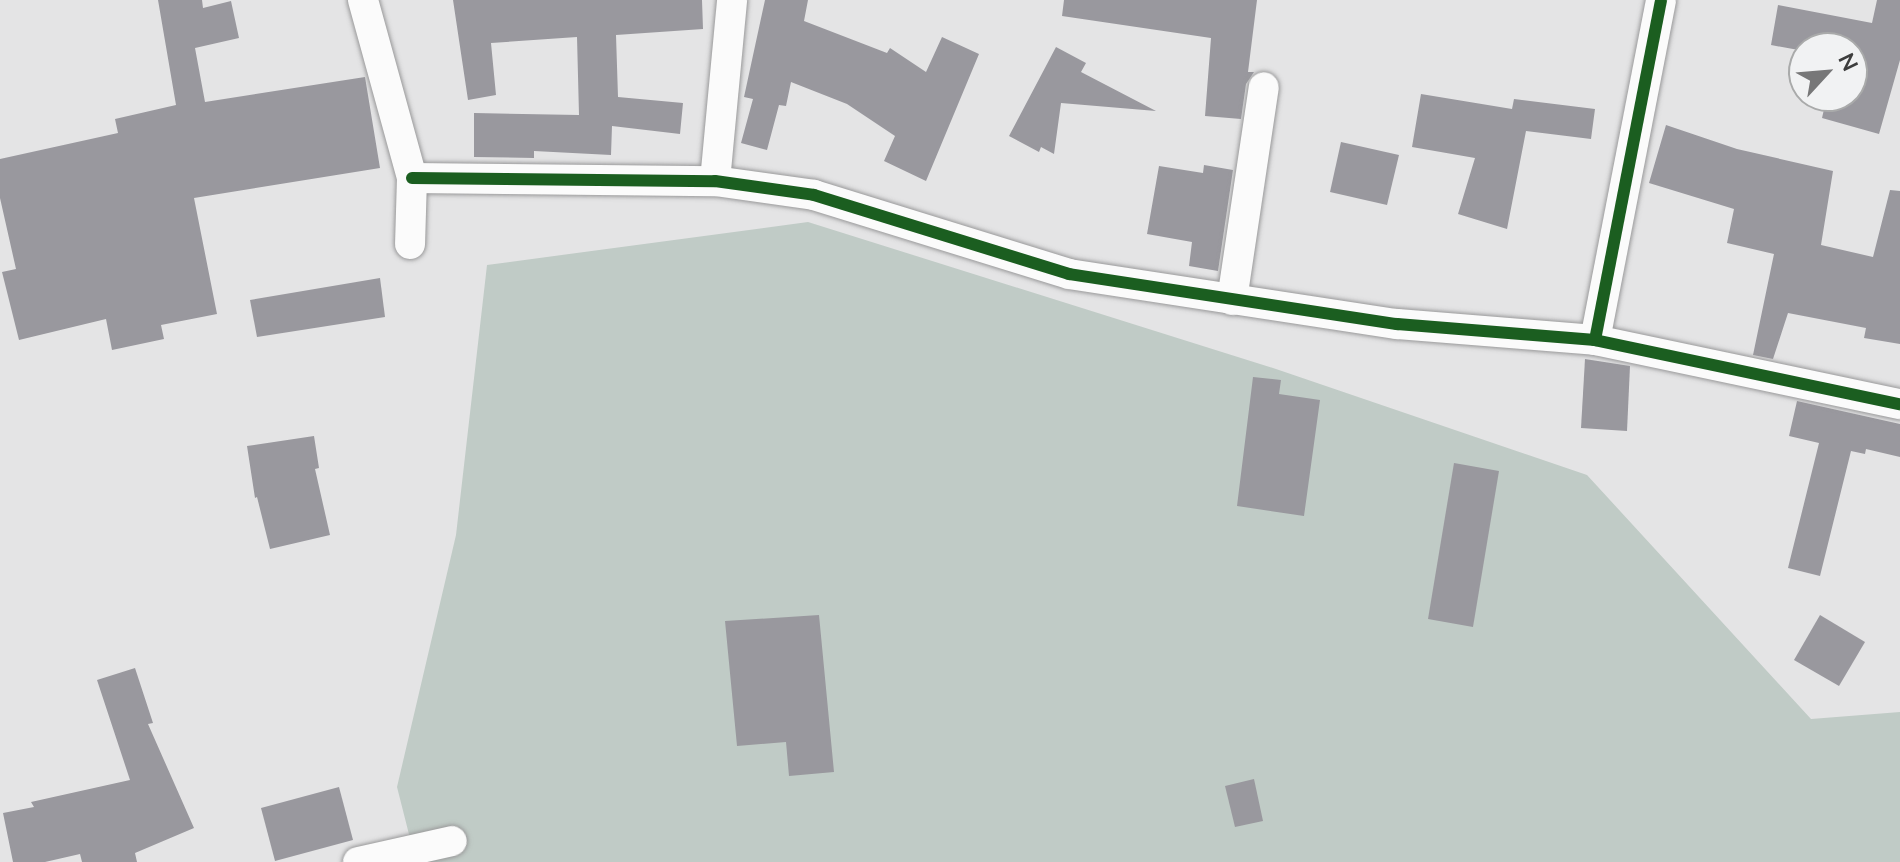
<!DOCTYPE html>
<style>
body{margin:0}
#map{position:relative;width:1900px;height:862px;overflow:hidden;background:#e4e4e5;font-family:"Nunito Sans",sans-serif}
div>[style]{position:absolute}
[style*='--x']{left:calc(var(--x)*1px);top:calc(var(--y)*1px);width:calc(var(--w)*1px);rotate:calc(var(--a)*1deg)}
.green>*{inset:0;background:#c0cbc6}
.building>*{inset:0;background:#99989e}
.roads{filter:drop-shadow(0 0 2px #99999a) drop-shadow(0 0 2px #99999a)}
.street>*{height:30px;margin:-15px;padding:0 15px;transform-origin:15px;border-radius:15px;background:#fbfbfb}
.cycleway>*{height:12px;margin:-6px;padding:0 6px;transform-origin:6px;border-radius:6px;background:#1b5e20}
span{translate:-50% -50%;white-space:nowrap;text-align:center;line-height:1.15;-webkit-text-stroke:8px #f1f2f3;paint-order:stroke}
.north{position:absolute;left:1788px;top:32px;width:80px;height:80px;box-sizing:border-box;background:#f1f2f3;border:2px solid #a9aaaa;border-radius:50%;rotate:64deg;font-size:22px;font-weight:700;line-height:32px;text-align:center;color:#3d3d3d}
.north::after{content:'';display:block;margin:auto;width:28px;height:36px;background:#777778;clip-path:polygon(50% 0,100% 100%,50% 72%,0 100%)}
</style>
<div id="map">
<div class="green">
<i style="clip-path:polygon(808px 222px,1276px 369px,1587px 475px,1811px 719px,1900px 712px,1900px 862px,416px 862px,397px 787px,456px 535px,487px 265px)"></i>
</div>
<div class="building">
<i style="clip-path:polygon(158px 0,202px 0,203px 8px,231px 1px,239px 38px,195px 48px,205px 102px,365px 77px,380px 168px,194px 198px,217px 314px,161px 325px,164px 339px,112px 350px,106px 319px,19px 340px,2px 272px,16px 269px,0 198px,0 159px,118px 133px,115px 119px,176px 105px)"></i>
<i style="clip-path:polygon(453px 0,702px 0,703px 29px,616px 35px,618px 97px,683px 103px,680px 134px,612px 126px,611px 155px,534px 151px,534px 158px,474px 157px,474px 113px,579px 115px,577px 37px,491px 43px,496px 95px,468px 100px)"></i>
<i style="clip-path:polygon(765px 0,808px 0,804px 21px,887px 53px,890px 48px,926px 72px,942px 37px,979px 54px,926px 181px,884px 161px,895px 136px,847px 104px,791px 82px,786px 106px,779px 105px,767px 150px,741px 143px,753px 99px,744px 97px)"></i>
<i style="clip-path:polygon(1064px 0,1257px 0,1248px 72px,1254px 72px,1246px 84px,1241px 119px,1205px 116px,1211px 38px,1062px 16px)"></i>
<i style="clip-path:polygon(1877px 0,1900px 0,1900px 60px,1879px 134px,1822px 118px,1827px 96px,1852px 96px,1852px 48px,1804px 48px,1804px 51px,1771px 45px,1778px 5px,1872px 23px)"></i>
<i style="clip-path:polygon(1056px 47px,1086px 63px,1081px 72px,1156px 111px,1061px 103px,1054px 154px,1041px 147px,1039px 152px,1009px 136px)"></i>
<i style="clip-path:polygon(1421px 94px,1512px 109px,1514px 99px,1595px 109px,1591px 139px,1526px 131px,1507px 229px,1458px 214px,1475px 158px,1412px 147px)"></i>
<i style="clip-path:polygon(1666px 125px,1737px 149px,1833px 171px,1821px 245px,1873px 257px,1890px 190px,1900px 191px,1900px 344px,1864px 338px,1866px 328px,1788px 313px,1773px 359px,1753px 355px,1774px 254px,1727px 243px,1734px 209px,1649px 183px)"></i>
<i style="clip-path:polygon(1341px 142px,1399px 155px,1387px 205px,1330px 192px)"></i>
<i style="clip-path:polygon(1204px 165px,1233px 170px,1218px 271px,1189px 266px,1192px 242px,1147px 234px,1159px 166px,1203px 173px)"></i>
<i style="clip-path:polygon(380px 278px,385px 317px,257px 337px,250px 300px)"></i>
<i style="clip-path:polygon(1585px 359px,1630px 366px,1627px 431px,1581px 428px)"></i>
<i style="clip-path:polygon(1253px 377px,1281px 380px,1279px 394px,1320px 400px,1304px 516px,1237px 506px)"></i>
<i style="clip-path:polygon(1797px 401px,1900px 424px,1900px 457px,1866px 449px,1865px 454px,1851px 451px,1820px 576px,1788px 568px,1819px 443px,1789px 436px)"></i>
<i style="clip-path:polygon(314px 436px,319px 468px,315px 469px,330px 535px,270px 549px,257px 497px,255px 498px,247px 446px)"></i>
<i style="clip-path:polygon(1454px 463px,1499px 471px,1473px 627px,1428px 619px)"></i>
<i style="clip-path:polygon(819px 615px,834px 772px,789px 776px,786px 742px,737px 746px,725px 621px)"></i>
<i style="clip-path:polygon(1820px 615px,1865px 642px,1839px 686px,1794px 660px)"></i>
<i style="clip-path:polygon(135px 668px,153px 723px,148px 724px,194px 828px,135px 853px,137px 862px,82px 862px,80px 854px,45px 862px,13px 862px,3px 813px,34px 807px,31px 802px,130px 780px,97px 680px)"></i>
<i style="clip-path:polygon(1254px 779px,1263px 821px,1235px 827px,1225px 786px)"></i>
<i style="clip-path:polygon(339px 787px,353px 840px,275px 861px,261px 808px)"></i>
</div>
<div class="roads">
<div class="street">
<i style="--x:363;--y:0;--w:185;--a:74.6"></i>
<i style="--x:412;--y:178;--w:66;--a:91.7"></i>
<i style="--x:412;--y:178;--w:303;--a:0.6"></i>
<i style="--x:715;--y:181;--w:100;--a:8"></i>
<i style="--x:814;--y:195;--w:267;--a:17.2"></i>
<i style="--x:1069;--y:274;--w:332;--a:8.7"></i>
<i style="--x:1397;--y:324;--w:199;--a:4.6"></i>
<i style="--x:1595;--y:340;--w:312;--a:11.9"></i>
<i style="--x:715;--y:181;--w:182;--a:-84.6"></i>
<i style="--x:1232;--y:300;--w:215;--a:-81.5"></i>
<i style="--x:1595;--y:340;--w:346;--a:-79"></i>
<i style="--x:358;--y:862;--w:96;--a:-12.6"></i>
</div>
</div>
<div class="cycleway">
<i style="--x:412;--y:178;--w:303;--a:0.6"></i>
<i style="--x:715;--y:181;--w:100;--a:8"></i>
<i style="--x:814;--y:195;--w:267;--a:17.2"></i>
<i style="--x:1069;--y:274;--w:332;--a:8.7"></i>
<i style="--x:1397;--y:324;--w:199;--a:4.6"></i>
<i style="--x:1595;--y:340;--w:312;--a:11.9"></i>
<i style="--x:1595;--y:340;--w:346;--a:-79"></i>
</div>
<div class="north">N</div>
</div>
